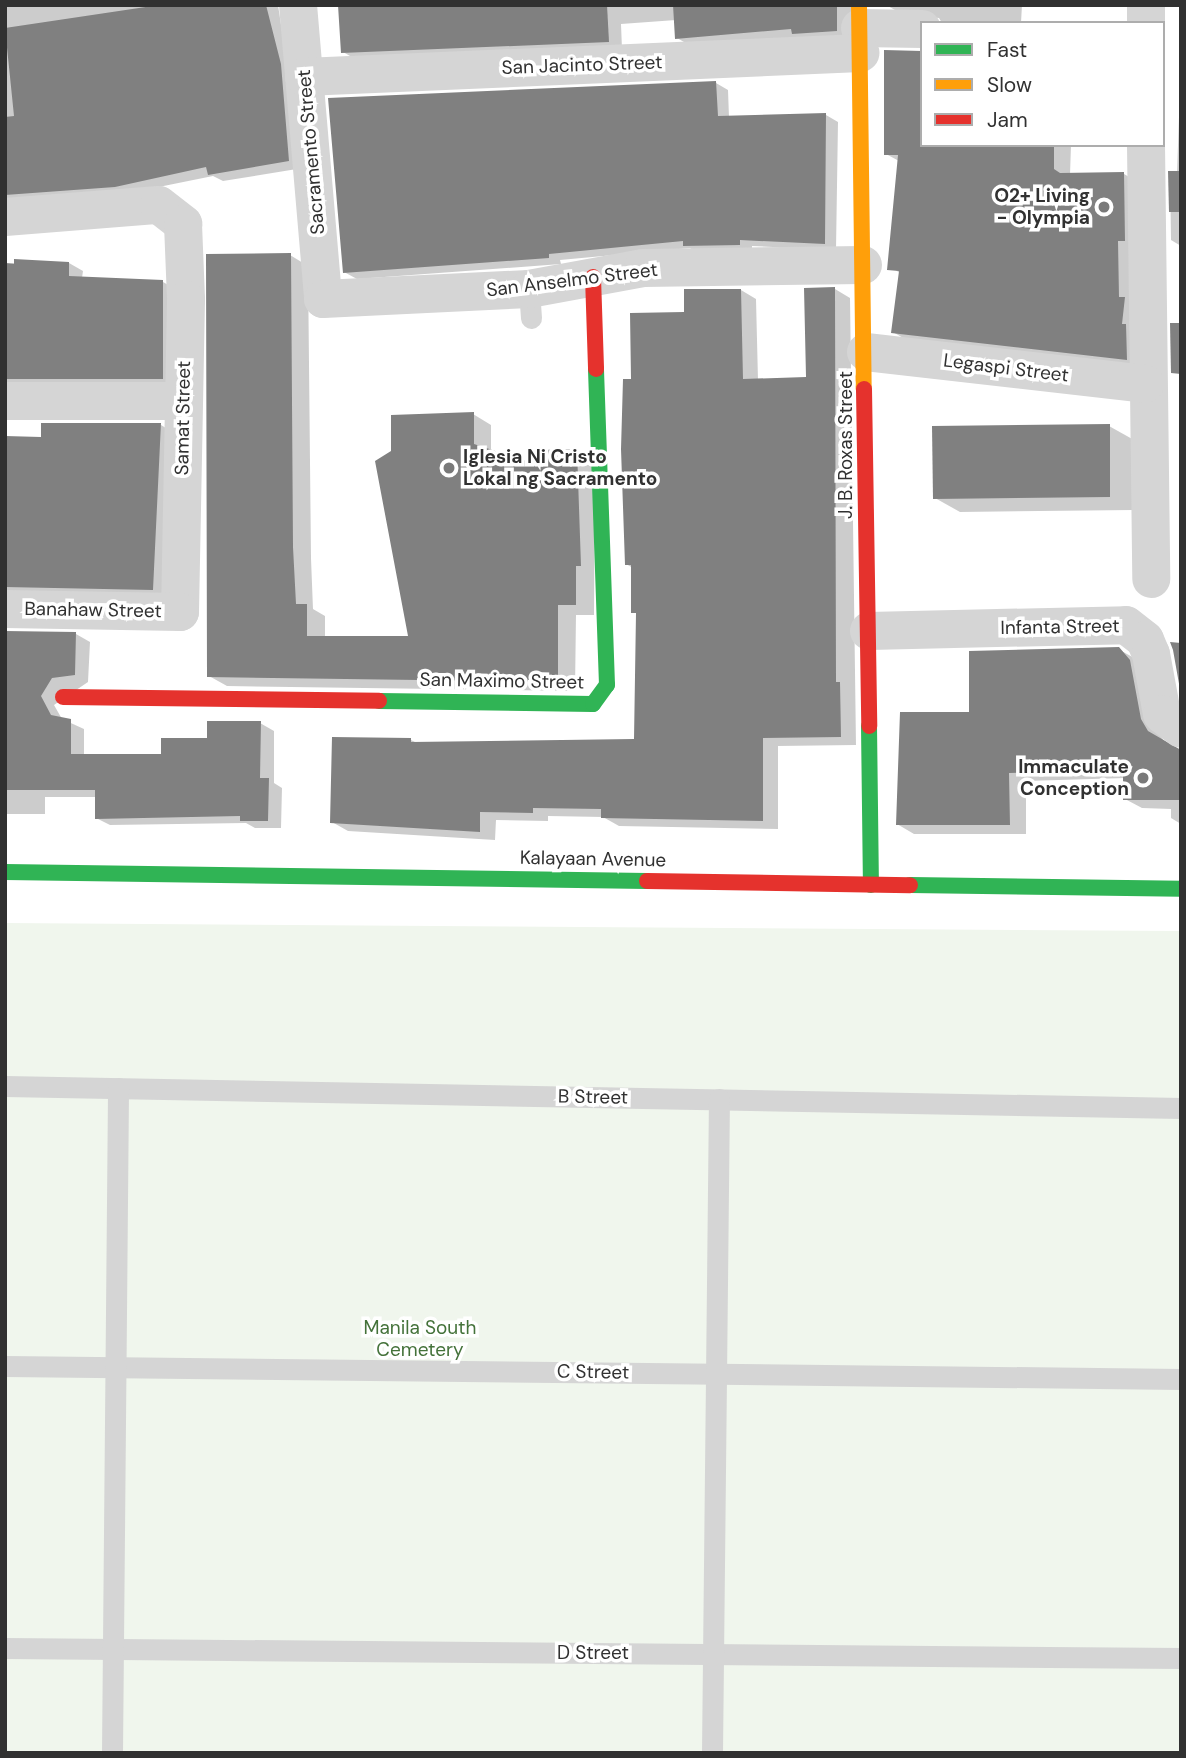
<!DOCTYPE html>
<style>
body{margin:0}
#map{position:relative;width:1186px;height:1758px;overflow:hidden;background:#fff;font-family:"DM Sans",sans-serif}
div>[style]{position:absolute}
[style*='--x']{left:calc(var(--x)*1px);top:calc(var(--y)*1px);width:calc(var(--w)*1px);rotate:calc(var(--a)*1deg)}
.green>*{inset:0;background:#f0f6ed}
.shadow>*{inset:0;background:#0003}
.building>*{inset:0;background:#808080}
.lane>*{height:21px;margin:-10.5px;padding:0 10.5px;transform-origin:10.5px;border-radius:10.5px;background:#d5d5d5}
.street>*{height:38px;margin:-19px;padding:0 19px;transform-origin:19px;border-radius:19px;background:#d5d5d5}
.fast>*{height:16px;margin:-8px;padding:0 8px;transform-origin:8px;border-radius:8px;background:#30b455}
.slow>*{height:16px;margin:-8px;padding:0 8px;transform-origin:8px;border-radius:8px;background:#ff9f0a}
.jam>*{height:16px;margin:-8px;padding:0 8px;transform-origin:8px;border-radius:8px;background:#e5322d}
.dots>*{width:19px;height:19px;translate:-50% -50%;box-sizing:border-box;border:4px solid #fff;border-radius:50%}
span{translate:-50% -50%;white-space:nowrap;text-align:center;line-height:1.15;-webkit-text-stroke:7px #fff;paint-order:stroke}
.street-label{font-size:19px;color:#313131}
.poi-label{font-size:19px;color:#313131;font-weight:700}
.right{translate:-100% -50%;text-align:right}
.left{translate:0 -50%;text-align:left}
.park-label{font-size:19px;color:#44723a}
.frame{position:absolute;inset:0;border:7px solid #313131;pointer-events:none}
.legend{position:absolute;left:920px;top:21px;width:245px;height:126px;box-sizing:border-box;background:#fff;border:2px solid #adadad;margin:0;padding:9px 12px;list-style:none;font-size:21px;color:#313131}
.legend li{display:flex;align-items:center;gap:14px;height:35px}
.legend b{width:35px;border:2px solid #adadad}
</style>
<div id="map">
<div class="green">
<i style="clip-path:polygon(5px 923px,1181px 931px,1181px 1753px,5px 1753px)"></i>
</div>
<div class="shadow">
<i style="clip-path:polygon(5px 5px,278px 5px,303px 168px,223px 181px,213px 176px,129px 193px,5px 209px)"></i>
<i style="clip-path:polygon(340px 5px,852px 5px,850px 38px,691px 46px,677px 38px,676px 20px,621px 24px,622px 49px,357px 60px,343px 52px)"></i>
<i style="clip-path:polygon(886px 5px,1022px 5px,1021px 23px,942px 23px,939px 18px,904px 15px)"></i>
<i style="clip-path:polygon(922px 51px,922px 145px,1071px 145px,1070px 175px,1124px 174px,1141px 184px,1143px 368px,910px 342px,893px 332px,900px 273px,894px 269px,899px 161px,886px 154px,886px 52px)"></i>
<i style="clip-path:polygon(1181px 60px,1181px 246px,1171px 240px,1170px 173px,1177px 173px)"></i>
<i style="clip-path:polygon(716px 83px,728px 90px,729px 117px,826px 115px,838px 122px,836px 250px,752px 246px,752px 251px,697px 252px,690px 248px,560px 260px,561px 264px,357px 279px,344px 272px)"></i>
<i style="clip-path:polygon(290px 255px,308px 266px,311px 558px,313px 609px,325px 616px,325px 638px,410px 638px,473px 414px,491px 425px,491px 451px,541px 467px,577px 451px,595px 461px,594px 615px,576px 615px,575px 691px,227px 686px,209px 676px)"></i>
<i style="clip-path:polygon(5px 263px,69px 263px,83px 271px,82px 278px,163px 282px,177px 290px,176px 386px,5px 384px)"></i>
<i style="clip-path:polygon(835px 289px,850px 298px,856px 745px,778px 746px,778px 829px,619px 826px,603px 817px,548px 816px,548px 821px,496px 820px,495px 840px,348px 831px,332px 822px,411px 740px,417px 743px,636px 741px,638px 614px,633px 612px,633px 568px,626px 564px,633px 380px,686px 314px,741px 290px,756px 299px,758px 380px,808px 379px)"></i>
<i style="clip-path:polygon(161px 425px,174px 433px,166px 597px,5px 602px,5px 437px,42px 439px)"></i>
<i style="clip-path:polygon(1109px 426px,1134px 440px,1134px 510px,960px 512px,935px 498px)"></i>
<i style="clip-path:polygon(5px 633px,76px 634px,90px 642px,88px 682px,54px 705px,62px 719px,84px 729px,84px 756px,162px 756px,260px 723px,274px 731px,274px 783px,282px 788px,281px 828px,255px 828px,246px 823px,110px 825px,96px 818px,97px 797px,45px 797px,45px 814px,5px 814px)"></i>
<i style="clip-path:polygon(1118px 649px,1136px 659px,1157px 729px,1165px 743px,1181px 752px,1181px 824px,1171px 818px,1171px 809px,1142px 808px,1125px 799px,1125px 778px,1026px 781px,1026px 834px,914px 834px,897px 824px,971px 713px)"></i>
</div>
<div class="building">
<i style="clip-path:polygon(159px 5px,266px 5px,281px 64px,289px 161px,208px 175px,206px 167px,115px 187px,5px 195px,5px 117px,14px 116px,5px 28px)"></i>
<i style="clip-path:polygon(338px 5px,607px 5px,609px 42px,341px 53px)"></i>
<i style="clip-path:polygon(673px 5px,837px 5px,837px 31px,792px 34px,791px 29px,675px 39px)"></i>
<i style="clip-path:polygon(884px 50px,922px 51px,922px 145px,1054px 145px,1054px 169px,1060px 173px,1124px 172px,1125px 241px,1118px 241px,1119px 297px,1125px 297px,1122px 324px,1126px 324px,1127px 360px,891px 333px,899px 271px,887px 270px,898px 155px,884px 155px)"></i>
<i style="clip-path:polygon(716px 81px,718px 116px,826px 113px,825px 244px,740px 240px,740px 245px,683px 246px,683px 241px,549px 254px,549px 258px,343px 273px,328px 98px)"></i>
<i style="clip-path:polygon(1168px 171px,1181px 171px,1181px 212px,1169px 212px)"></i>
<i style="clip-path:polygon(291px 253px,293px 547px,296px 604px,307px 604px,307px 636px,408px 636px,375px 461px,391px 451px,391px 415px,474px 412px,474px 444px,539px 465px,539px 450px,577px 449px,581px 566px,576px 566px,576px 605px,558px 605px,558px 682px,207px 677px,206px 254px)"></i>
<i style="clip-path:polygon(14px 259px,69px 262px,69px 276px,163px 280px,163px 379px,5px 379px,5px 263px,14px 264px)"></i>
<i style="clip-path:polygon(835px 287px,836px 682px,840px 682px,841px 737px,763px 738px,763px 821px,601px 818px,601px 809px,533px 808px,533px 813px,480px 812px,480px 832px,330px 823px,332px 737px,411px 738px,411px 742px,634px 739px,636px 613px,631px 613px,631px 565px,625px 565px,621px 449px,623px 379px,631px 379px,630px 313px,684px 312px,684px 289px,741px 289px,743px 379px,806px 377px,804px 288px)"></i>
<i style="clip-path:polygon(1170px 323px,1181px 323px,1181px 374px,1171px 373px)"></i>
<i style="clip-path:polygon(41px 423px,161px 423px,153px 590px,5px 587px,5px 436px,41px 437px)"></i>
<i style="clip-path:polygon(1110px 424px,1110px 497px,933px 499px,932px 426px)"></i>
<i style="clip-path:polygon(5px 631px,76px 632px,75px 675px,52px 678px,41px 696px,51px 715px,71px 719px,71px 754px,161px 754px,161px 738px,207px 738px,207px 721px,261px 721px,260px 778px,269px 778px,268px 821px,240px 821px,240px 816px,95px 819px,95px 790px,5px 790px)"></i>
<i style="clip-path:polygon(1170px 642px,1181px 643px,1181px 695px,1173px 650px)"></i>
<i style="clip-path:polygon(1119px 647px,1130px 660px,1141px 719px,1148px 731px,1181px 750px,1181px 800px,1123px 800px,1123px 769px,1009px 773px,1010px 825px,896px 825px,900px 712px,969px 712px,969px 651px)"></i>
</div>
<div class="lane">
<i style="--x:529;--y:289;--w:29;--a:86"></i>
<i style="--x:5;--y:1086;--w:1176;--a:1.07"></i>
<i style="--x:5;--y:1366;--w:1176;--a:0.63"></i>
<i style="--x:5;--y:1648;--w:1176;--a:0.49"></i>
<i style="--x:112;--y:1753;--w:665;--a:-89.48"></i>
<i style="--x:712;--y:1753;--w:654;--a:-89.39"></i>
</div>
<div class="street">
<i style="--x:298;--y:5;--w:295;--a:85.1"></i>
<i style="--x:323;--y:299;--w:206;--a:-2.8"></i>
<i style="--x:529;--y:289;--w:116;--a:-10.4"></i>
<i style="--x:643;--y:268;--w:220;--a:-0.8"></i>
<i style="--x:1146;--y:23;--w:18;--a:-90"></i>
<i style="--x:860;--y:28;--w:62;--a:0.9"></i>
<i style="--x:304;--y:77;--w:557;--a:-2.47"></i>
<i style="--x:1146;--y:145;--w:434;--a:89.3"></i>
<i style="--x:5;--y:217;--w:154;--a:-4.5"></i>
<i style="--x:159;--y:205;--w:31;--a:38"></i>
<i style="--x:183;--y:224;--w:76;--a:87.7"></i>
<i style="--x:186;--y:300;--w:312;--a:91.1"></i>
<i style="--x:180;--y:612;--w:175;--a:-179"></i>
<i style="--x:866;--y:352;--w:281;--a:6.5"></i>
<i style="--x:5;--y:401;--w:177;--a:0"></i>
<i style="--x:869;--y:631;--w:257;--a:-1.3"></i>
<i style="--x:1126;--y:625;--w:24;--a:38"></i>
<i style="--x:1145;--y:640;--w:15;--a:67"></i>
<i style="--x:1151;--y:654;--w:61;--a:79.6"></i>
<i style="--x:1162;--y:714;--w:24;--a:38"></i>
</div>
<div class="fast">
<i style="--x:379;--y:701;--w:214;--a:0.8"></i>
<i style="--x:593;--y:704;--w:24;--a:-54"></i>
<i style="--x:607;--y:685;--w:316;--a:-92"></i>
<i style="--x:869;--y:726;--w:159;--a:89.3"></i>
<i style="--x:5;--y:872;--w:642;--a:0.8"></i>
<i style="--x:910;--y:885;--w:271;--a:0.8"></i>
</div>
<div class="slow">
<i style="--x:859;--y:5;--w:384;--a:89.3"></i>
</div>
<div class="jam">
<i style="--x:593;--y:277;--w:92;--a:88.1"></i>
<i style="--x:864;--y:389;--w:337;--a:89.1"></i>
<i style="--x:63;--y:697;--w:316;--a:0.7"></i>
<i style="--x:647;--y:881;--w:263;--a:0.9"></i>
</div>
<div class="dots">
<i style="left:1104px;top:207px;background:#797979"></i>
<i style="left:449px;top:468px;background:#797979"></i>
<i style="left:1143px;top:778px;background:#797979"></i>
</div>
<div class="street-label">
<span style="left:582px;top:65px;rotate:-2deg">San Jacinto Street</span>
<span style="left:311px;top:152px;rotate:-95deg">Sacramento Street</span>
<span style="left:572px;top:280px;rotate:-7deg">San Anselmo Street</span>
<span style="left:1006px;top:368px;rotate:7deg">Legaspi Street</span>
<span style="left:183px;top:418px;rotate:-89deg">Samat Street</span>
<span style="left:846px;top:445px;rotate:-90deg">J. B. Roxas Street</span>
<span style="left:93px;top:610px;rotate:1deg">Banahaw Street</span>
<span style="left:1060px;top:627px;rotate:-1deg">Infanta Street</span>
<span style="left:502px;top:681px;rotate:1deg">San Maximo Street</span>
<span style="left:593px;top:859px;rotate:1deg">Kalayaan Avenue</span>
<span style="left:593px;top:1097px;rotate:1deg">B Street</span>
<span style="left:593px;top:1372px;rotate:1deg">C Street</span>
<span style="left:593px;top:1653px">D Street</span>
</div>
<div class="poi-label">
<span class="right" style="left:1090px;top:207px">O2+ Living<br>- Olympia</span>
<span class="left" style="left:463px;top:468px">Iglesia Ni Cristo<br>Lokal ng Sacramento</span>
<span class="right" style="left:1129px;top:778px">Immaculate<br>Conception</span>
</div>
<div class="park-label">
<span style="left:420px;top:1339px">Manila South<br>Cemetery</span>
</div>
<div class="frame"></div>
<ul class="legend">
<li><b style="height:9px;background:#30b455"></b>Fast</li>
<li><b style="height:9px;background:#ff9f0a"></b>Slow</li>
<li><b style="height:9px;background:#e5322d"></b>Jam</li>
</ul>
</div>
